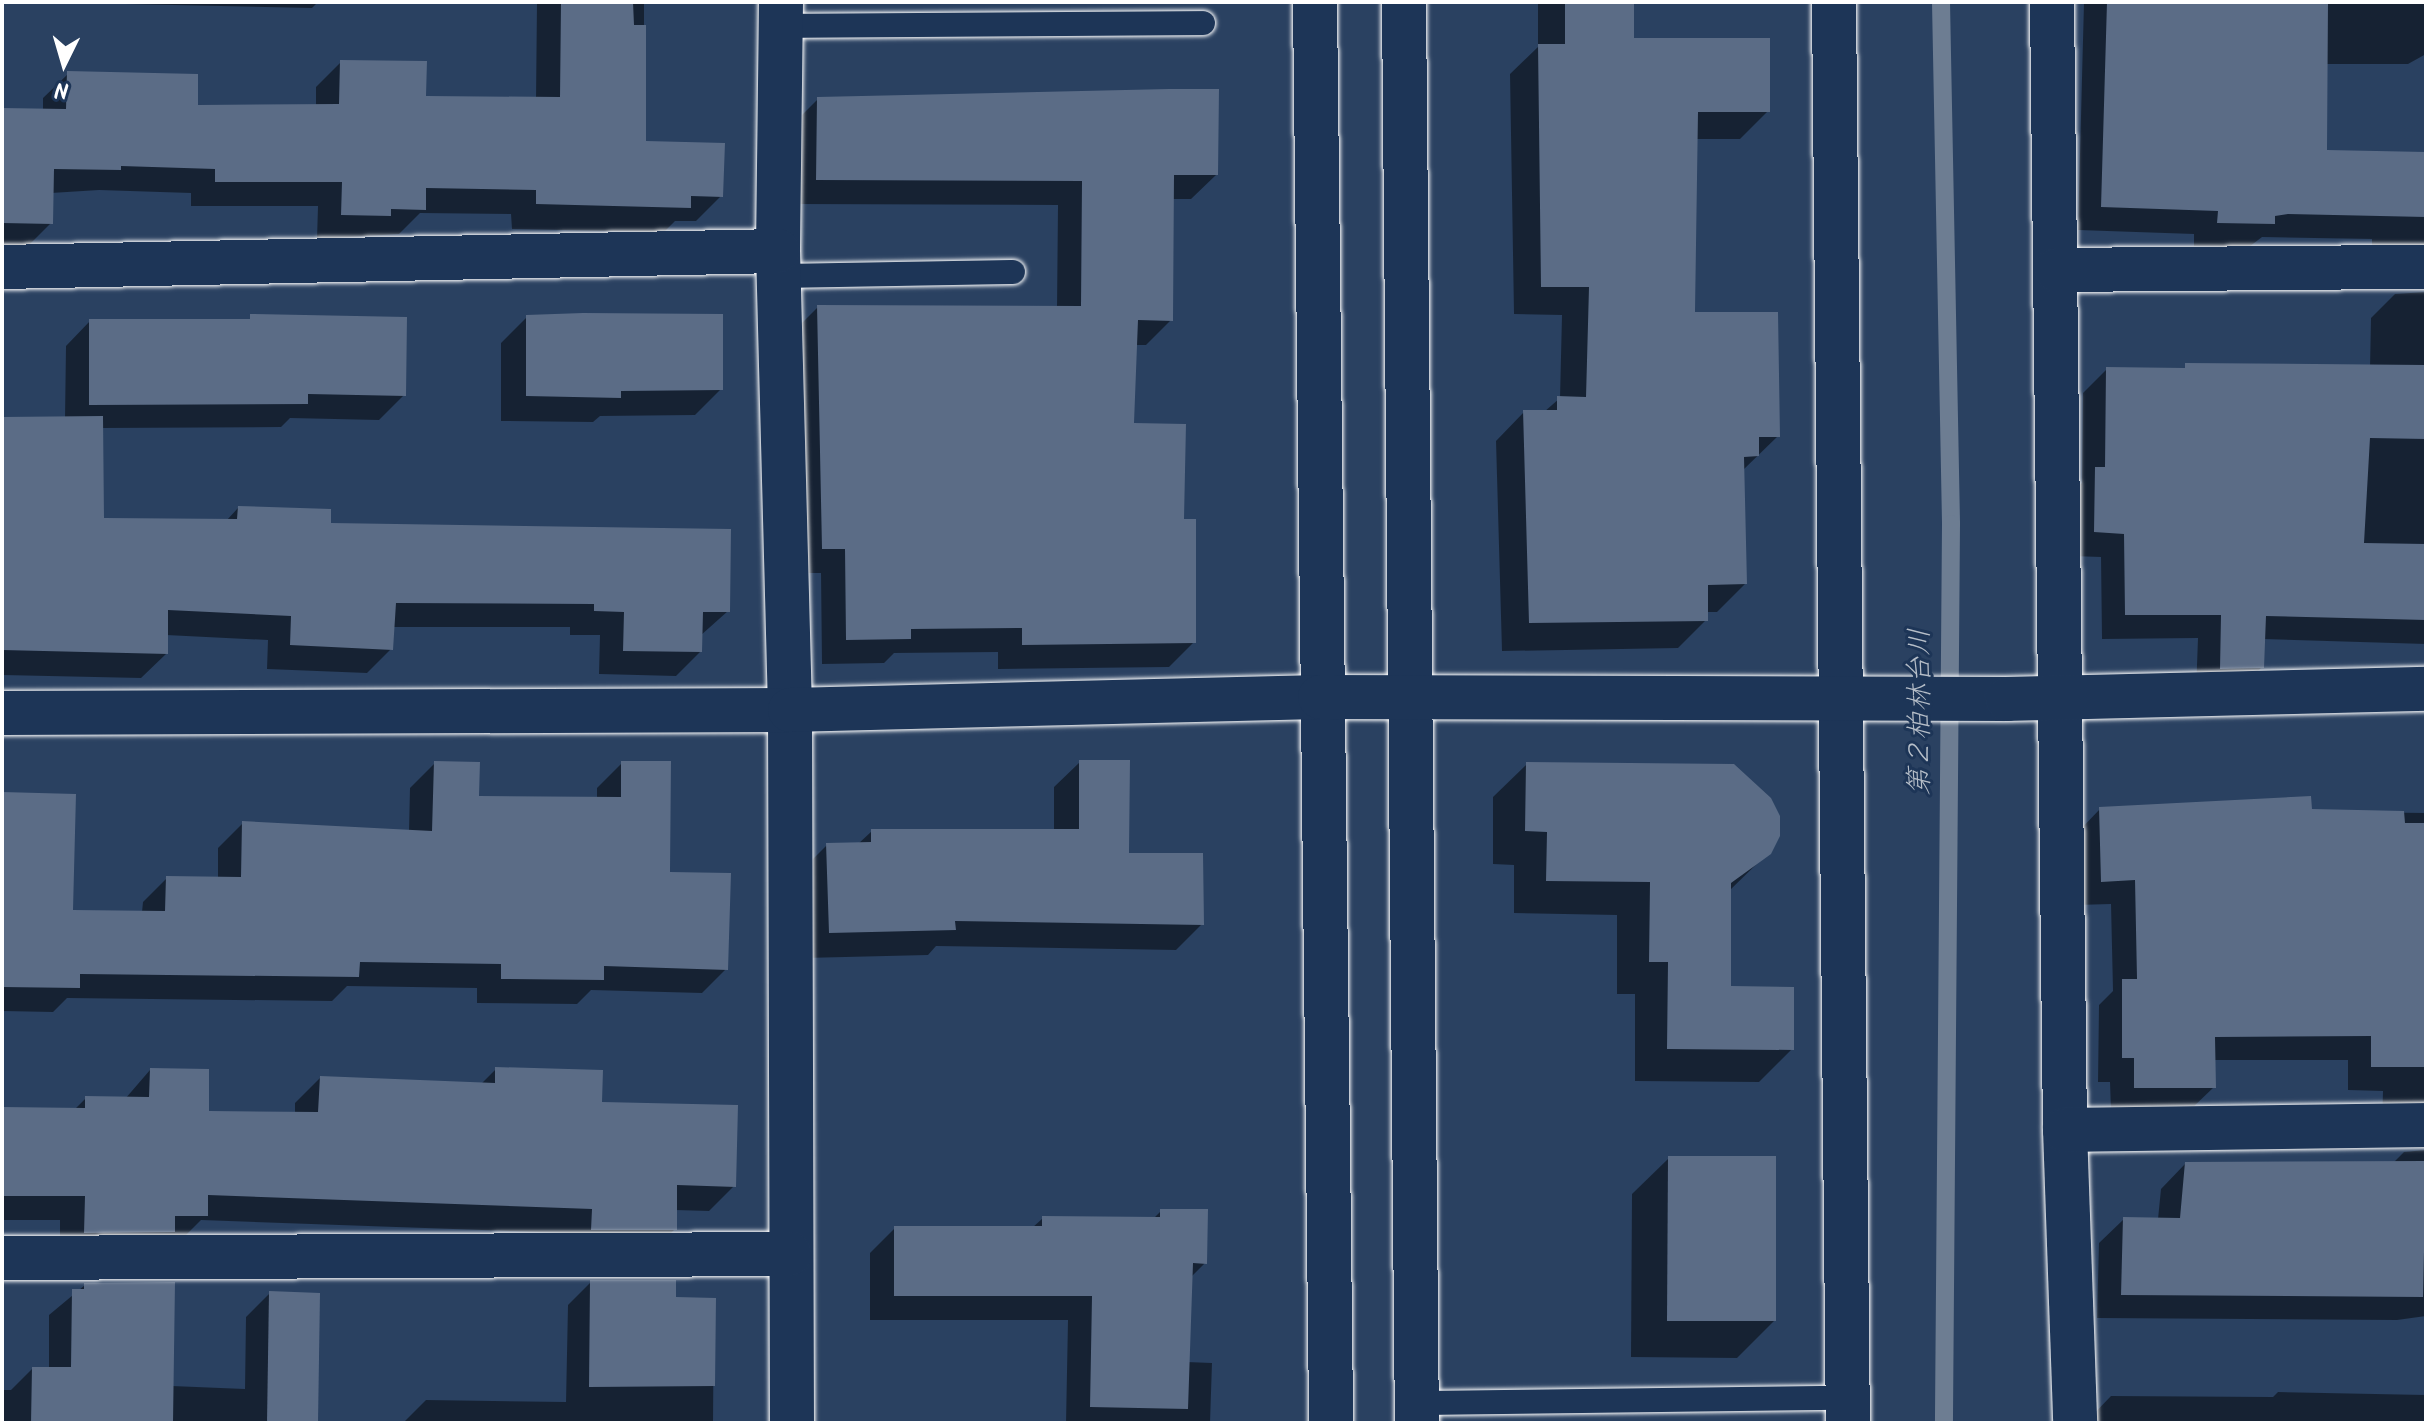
<!DOCTYPE html>
<meta charset="utf-8">
<style>
body{margin:0}
#map{position:relative;width:2428px;height:1425px;overflow:hidden;background:#2a4161;font-family:Kalam,"Klee One",sans-serif}
div>[style]{position:absolute}
[style*='--x']{left:calc(var(--x)*1px);top:calc(var(--y)*1px);width:calc(var(--w)*1px);rotate:calc(var(--a)*1deg)}
.shadow>*{inset:0;background:#0007}
.stream>*{height:18px;margin:-9px;padding:0 9px;transform-origin:9px;border-radius:9px;background:#6d7d92}
.building>*{inset:0;background:#5b6c86}
.roads{filter:drop-shadow(0 0 2px #fff) drop-shadow(0 0 2px #fff)}
.service>*{height:24px;margin:-12px;padding:0 12px;transform-origin:12px;border-radius:12px;background:#1d3557}
.minor>*{height:44px;margin:-22px;padding:0 22px;transform-origin:22px;border-radius:22px;background:#1d3557}
span{translate:-50% -50%;white-space:nowrap;text-align:center;line-height:1.15;-webkit-text-stroke:6px #1d3557;paint-order:stroke}
.water-label{font-size:28px;color:#b6bec8;font-style:italic}
.frame{position:absolute;inset:0;border:4px solid #fff;pointer-events:none}
.north{position:absolute;left:24px;top:24px;width:80px;height:80px;-webkit-text-stroke:6px #1d3557;paint-order:stroke;rotate:185deg;font-size:22px;font-weight:700;line-height:32px;text-align:center;color:#fff}
.north::after{content:'';display:block;margin:auto;width:28px;height:36px;background:#fff;clip-path:polygon(50% 0,100% 100%,50% 72%,0 100%)}
</style>
<div id="map">
<div class="shadow">
<i style="clip-path:polygon(30px 2px,318px 2px,312px 8px)"></i>
<i style="clip-path:polygon(537px 2px,644px 2px,644px 143px,721px 196px,696px 221px,675px 221px,664px 232px,512px 229px,511px 214px,420px 213px,399px 234px,317px 239px,318px 206px,191px 206px,191px 193px,99px 190px,51px 193px,51px 223px,26px 248px,2px 248px,2px 110px,43px 111px,43px 98px,68px 74px,196px 107px,316px 106px,316px 87px,341px 62px,424px 98px,536px 99px)"></i>
<i style="clip-path:polygon(1538px 2px,1633px 2px,1632px 40px,1768px 111px,1740px 139px,1696px 139px,1693px 314px,1778px 436px,1742px 471px,1745px 584px,1717px 612px,1706px 612px,1706px 620px,1678px 648px,1502px 651px,1496px 441px,1524px 412px,1544px 412px,1560px 398px,1562px 315px,1514px 314px,1510px 74px,1538px 47px)"></i>
<i style="clip-path:polygon(2084px 2px,2426px 2px,2426px 54px,2408px 64px,2326px 64px,2325px 152px,2426px 154px,2426px 288px,2372px 266px,2372px 239px,2262px 237px,2249px 247px,2194px 246px,2194px 234px,2078px 230px)"></i>
<i style="clip-path:polygon(818px 99px,1216px 175px,1191px 199px,1172px 199px,1171px 320px,1146px 345px,1135px 345px,1131px 425px,1182px 521px,1194px 642px,1169px 667px,998px 669px,998px 652px,894px 653px,884px 663px,822px 664px,821px 573px,798px 573px,793px 332px,818px 307px,1057px 308px,1058px 205px,792px 204px,793px 124px)"></i>
<i style="clip-path:polygon(2426px 292px,2426px 644px,2263px 639px,2262px 667px,2238px 691px,2196px 692px,2198px 638px,2102px 639px,2101px 557px,2071px 556px,2072px 492px,2082px 483px,2083px 393px,2107px 369px,2370px 367px,2371px 318px,2395px 294px)"></i>
<i style="clip-path:polygon(527px 317px,721px 389px,695px 415px,600px 416px,593px 422px,501px 421px,501px 343px)"></i>
<i style="clip-path:polygon(90px 321px,404px 395px,379px 420px,290px 418px,281px 427px,101px 428px,102px 520px,226px 521px,238px 508px,728px 611px,700px 636px,700px 652px,676px 676px,599px 674px,600px 635px,570px 635px,570px 627px,392px 627px,391px 649px,367px 673px,267px 669px,268px 640px,166px 635px,166px 654px,141px 678px,2px 675px,2px 419px,65px 418px,66px 346px)"></i>
<i style="clip-path:polygon(1080px 762px,1127px 855px,1202px 924px,1176px 950px,936px 946px,928px 955px,804px 958px,801px 871px,827px 845px,858px 844px,872px 831px,1054px 831px,1054px 787px)"></i>
<i style="clip-path:polygon(435px 763px,477px 798px,597px 799px,597px 788px,622px 763px,668px 874px,726px 969px,702px 993px,591px 990px,577px 1004px,477px 1003px,477px 988px,347px 986px,332px 1001px,67px 998px,53px 1012px,2px 1011px,2px 794px,71px 912px,142px 912px,143px 902px,167px 878px,218px 879px,218px 848px,243px 823px,409px 832px,410px 788px)"></i>
<i style="clip-path:polygon(1527px 764px,1769px 852px,1729px 891px,1729px 988px,1792px 1049px,1759px 1082px,1635px 1081px,1635px 994px,1617px 994px,1617px 915px,1514px 913px,1514px 865px,1493px 864px,1493px 797px)"></i>
<i style="clip-path:polygon(2100px 809px,2426px 813px,2426px 1147px,2382px 1124px,2383px 1091px,2348px 1090px,2348px 1060px,2214px 1060px,2214px 1087px,2189px 1111px,2111px 1111px,2110px 1082px,2098px 1082px,2099px 1005px,2113px 991px,2111px 904px,2077px 905px,2076px 834px)"></i>
<i style="clip-path:polygon(496px 1069px,600px 1104px,734px 1186px,709px 1211px,675px 1210px,675px 1229px,650px 1254px,567px 1254px,567px 1233px,201px 1220px,181px 1240px,60px 1257px,60px 1220px,2px 1220px,2px 1109px,75px 1109px,86px 1098px,125px 1099px,150px 1070px,207px 1113px,295px 1114px,295px 1103px,320px 1078px,481px 1084px)"></i>
<i style="clip-path:polygon(2426px 1150px,2426px 1316px,2397px 1320px,2097px 1318px,2099px 1243px,2124px 1219px,2158px 1219px,2161px 1189px,2185px 1164px,2393px 1163px,2404px 1152px)"></i>
<i style="clip-path:polygon(1669px 1158px,1774px 1321px,1737px 1358px,1631px 1357px,1632px 1194px)"></i>
<i style="clip-path:polygon(1161px 1211px,1205px 1263px,1191px 1277px,1187px 1362px,1212px 1363px,1210px 1423px,1066px 1423px,1068px 1320px,870px 1320px,870px 1253px,895px 1228px,1032px 1228px,1043px 1218px,1153px 1219px)"></i>
<i style="clip-path:polygon(591px 1282px,674px 1299px,714px 1300px,713px 1423px,403px 1423px,426px 1400px,566px 1402px,568px 1305px)"></i>
<i style="clip-path:polygon(85px 1285px,172px 1386px,245px 1389px,246px 1317px,270px 1293px,316px 1422px,351px 1423px,2px 1423px,2px 1390px,11px 1390px,32px 1369px,49px 1369px,49px 1315px)"></i>
<i style="clip-path:polygon(2278px 1392px,2426px 1395px,2426px 1423px,2085px 1423px,2111px 1396px,2273px 1397px)"></i>
<i style="clip-path:polygon(1798px 1421px,1798px 1423px,1638px 1423px,1639px 1422px)"></i>
</div>
<div class="stream">
<i style="--x:1941;--y:2;--w:522;--a:88.9"></i>
<i style="--x:1951;--y:524;--w:899;--a:90.45"></i>
</div>
<div class="building">
<i style="clip-path:polygon(561px 2px,633px 2px,634px 25px,646px 25px,646px 141px,725px 143px,723px 197px,691px 196px,691px 208px,536px 204px,536px 190px,426px 188px,426px 210px,391px 209px,391px 216px,341px 215px,342px 182px,215px 182px,215px 169px,121px 166px,121px 170px,54px 169px,53px 224px,2px 223px,2px 108px,66px 109px,67px 71px,198px 74px,198px 105px,339px 104px,340px 60px,427px 61px,426px 96px,560px 97px)"></i>
<i style="clip-path:polygon(1565px 2px,1634px 2px,1634px 38px,1770px 38px,1770px 112px,1698px 112px,1695px 312px,1778px 312px,1780px 437px,1759px 437px,1759px 456px,1744px 457px,1747px 584px,1708px 585px,1708px 621px,1529px 623px,1523px 410px,1557px 410px,1557px 396px,1586px 397px,1589px 287px,1541px 287px,1538px 44px,1565px 44px)"></i>
<i style="clip-path:polygon(2107px 2px,2328px 2px,2327px 150px,2426px 152px,2426px 217px,2288px 214px,2275px 216px,2275px 224px,2217px 223px,2218px 211px,2101px 207px)"></i>
<i style="clip-path:polygon(1169px 89px,1219px 89px,1218px 175px,1174px 175px,1173px 321px,1138px 320px,1134px 423px,1186px 424px,1184px 519px,1196px 519px,1196px 643px,1022px 645px,1022px 628px,911px 629px,911px 639px,846px 640px,845px 549px,822px 549px,817px 305px,1081px 306px,1082px 181px,816px 180px,817px 97px)"></i>
<i style="clip-path:polygon(583px 313px,723px 314px,723px 390px,621px 391px,621px 398px,526px 396px,526px 315px)"></i>
<i style="clip-path:polygon(250px 314px,407px 317px,406px 396px,308px 394px,308px 404px,89px 405px,89px 319px,250px 319px)"></i>
<i style="clip-path:polygon(2185px 363px,2426px 365px,2426px 439px,2370px 438px,2364px 543px,2426px 544px,2426px 620px,2266px 616px,2264px 668px,2220px 669px,2221px 615px,2125px 615px,2124px 534px,2094px 532px,2095px 467px,2105px 467px,2106px 367px,2185px 368px)"></i>
<i style="clip-path:polygon(103px 416px,104px 518px,237px 519px,238px 506px,331px 509px,331px 523px,731px 529px,730px 612px,703px 612px,702px 652px,623px 651px,624px 612px,594px 611px,594px 604px,396px 603px,393px 650px,290px 645px,291px 616px,168px 610px,168px 654px,2px 650px,2px 417px)"></i>
<i style="clip-path:polygon(1079px 760px,1130px 760px,1129px 853px,1203px 853px,1204px 925px,955px 921px,956px 930px,829px 933px,826px 843px,871px 842px,871px 829px,1079px 829px)"></i>
<i style="clip-path:polygon(434px 761px,480px 762px,479px 796px,621px 797px,621px 761px,671px 761px,670px 872px,731px 873px,728px 970px,604px 966px,604px 980px,501px 979px,501px 964px,360px 962px,359px 977px,80px 974px,80px 988px,2px 987px,2px 792px,76px 794px,73px 910px,165px 911px,166px 876px,241px 877px,242px 821px,432px 831px)"></i>
<i style="clip-path:polygon(1526px 762px,1734px 764px,1771px 798px,1780px 816px,1780px 836px,1771px 854px,1731px 883px,1731px 986px,1794px 987px,1794px 1050px,1667px 1049px,1668px 962px,1649px 962px,1650px 882px,1546px 881px,1547px 832px,1525px 831px)"></i>
<i style="clip-path:polygon(2311px 796px,2312px 809px,2404px 811px,2405px 823px,2426px 823px,2426px 1067px,2371px 1067px,2371px 1036px,2215px 1037px,2216px 1088px,2134px 1088px,2134px 1058px,2122px 1058px,2122px 979px,2137px 979px,2135px 880px,2101px 882px,2099px 807px)"></i>
<i style="clip-path:polygon(495px 1067px,603px 1070px,602px 1102px,738px 1105px,736px 1187px,677px 1185px,677px 1230px,591px 1230px,592px 1209px,208px 1195px,208px 1216px,175px 1216px,175px 1232px,84px 1233px,85px 1196px,2px 1196px,2px 1107px,85px 1108px,85px 1096px,149px 1097px,150px 1068px,209px 1069px,209px 1111px,318px 1112px,320px 1076px,495px 1083px)"></i>
<i style="clip-path:polygon(1668px 1156px,1776px 1156px,1776px 1321px,1667px 1321px)"></i>
<i style="clip-path:polygon(2426px 1161px,2423px 1297px,2121px 1295px,2123px 1217px,2180px 1218px,2185px 1162px)"></i>
<i style="clip-path:polygon(1160px 1209px,1208px 1209px,1207px 1264px,1193px 1263px,1188px 1409px,1090px 1407px,1092px 1296px,894px 1296px,894px 1226px,1042px 1226px,1042px 1216px,1160px 1217px)"></i>
<i style="clip-path:polygon(590px 1280px,676px 1280px,676px 1297px,716px 1298px,715px 1386px,589px 1387px)"></i>
<i style="clip-path:polygon(175px 1282px,173px 1423px,31px 1423px,32px 1367px,71px 1367px,72px 1289px,84px 1289px,84px 1283px)"></i>
<i style="clip-path:polygon(269px 1291px,320px 1293px,318px 1423px,267px 1423px)"></i>
</div>
<div class="roads">
<div class="service">
<i style="--x:781;--y:26;--w:422;--a:-0.4"></i>
<i style="--x:779;--y:276;--w:234;--a:-1"></i>
<i style="--x:1417;--y:1403;--w:430;--a:-0.7"></i>
</div>
<div class="minor">
<i style="--x:781;--y:2;--w:249;--a:90.7"></i>
<i style="--x:778;--y:251;--w:459;--a:88.5"></i>
<i style="--x:790;--y:710;--w:713;--a:89.84"></i>
<i style="--x:1315;--y:2;--w:1421;--a:89.35"></i>
<i style="--x:1404;--y:2;--w:1421;--a:89.48"></i>
<i style="--x:1834;--y:2;--w:1421;--a:89.44"></i>
<i style="--x:2052;--y:2;--w:1128;--a:89.34"></i>
<i style="--x:2065;--y:1130;--w:293;--a:88"></i>
<i style="--x:2;--y:267;--w:776;--a:-1.18"></i>
<i style="--x:2056;--y:270;--w:370;--a:-0.5"></i>
<i style="--x:2;--y:713;--w:788;--a:-0.22"></i>
<i style="--x:790;--y:710;--w:530;--a:-1.41"></i>
<i style="--x:1320;--y:697;--w:687;--a:0.17"></i>
<i style="--x:2007;--y:699;--w:419;--a:-1.4"></i>
<i style="--x:2065;--y:1130;--w:361;--a:-0.8"></i>
<i style="--x:2;--y:1258;--w:788;--a:-0.29"></i>
</div>
</div>
<div class="water-label">
<span style="left:1921px;top:712px;rotate:-90deg">第２柏林台川</span>
</div>
<div class="frame"></div>
<div class="north">N</div>
</div>
